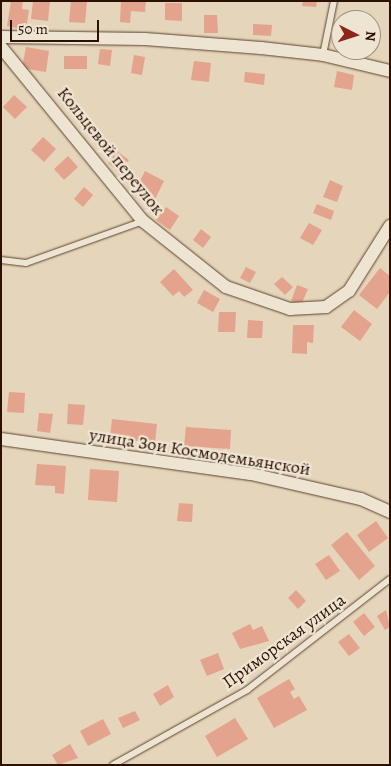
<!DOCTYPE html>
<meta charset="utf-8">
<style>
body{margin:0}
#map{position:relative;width:391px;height:766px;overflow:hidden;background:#e5d5ba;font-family:Alegreya,serif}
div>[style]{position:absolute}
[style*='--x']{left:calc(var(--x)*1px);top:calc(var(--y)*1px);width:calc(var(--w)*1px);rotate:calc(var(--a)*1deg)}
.building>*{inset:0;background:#e4a38c}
.roads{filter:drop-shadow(0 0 1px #5b422e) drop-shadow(0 0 1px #5b422e)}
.service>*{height:6px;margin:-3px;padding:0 3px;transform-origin:3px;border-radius:3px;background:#eee4d2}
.minor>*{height:12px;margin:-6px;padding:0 6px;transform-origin:6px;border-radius:6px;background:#eee4d2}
span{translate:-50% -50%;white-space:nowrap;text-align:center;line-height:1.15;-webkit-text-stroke:4.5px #eee4d2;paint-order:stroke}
.street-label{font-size:18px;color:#2d1100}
.frame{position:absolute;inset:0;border:2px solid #2d1100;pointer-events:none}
.north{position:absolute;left:331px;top:10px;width:50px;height:50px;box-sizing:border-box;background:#eee4d2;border:1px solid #a1907e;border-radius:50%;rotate:95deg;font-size:14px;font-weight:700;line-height:20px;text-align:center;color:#2d1100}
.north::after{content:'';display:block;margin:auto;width:18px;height:22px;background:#8f2418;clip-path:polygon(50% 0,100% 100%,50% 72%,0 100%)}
.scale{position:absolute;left:10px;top:20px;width:89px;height:22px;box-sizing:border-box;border:2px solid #2d1100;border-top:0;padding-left:6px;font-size:15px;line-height:18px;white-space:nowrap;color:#2d1100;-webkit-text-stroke:4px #eee4d2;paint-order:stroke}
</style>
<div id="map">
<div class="building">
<i style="clip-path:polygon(11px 1px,23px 1px,22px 9px,29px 10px,26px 30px,7px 26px)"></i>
<i style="clip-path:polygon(33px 1px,50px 1px,48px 21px,31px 19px)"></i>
<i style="clip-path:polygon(71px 1px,87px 2px,85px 23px,69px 22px)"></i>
<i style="clip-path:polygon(121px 1px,146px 1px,145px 12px,131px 11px,130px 23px,120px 22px)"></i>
<i style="clip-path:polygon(303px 1px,317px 1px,316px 7px,302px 6px)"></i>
<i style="clip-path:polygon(165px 3px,182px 3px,182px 21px,165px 20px)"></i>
<i style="clip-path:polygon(204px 15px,217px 15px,218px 33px,204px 33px)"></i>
<i style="clip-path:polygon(253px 24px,272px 25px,271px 36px,253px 35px)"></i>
<i style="clip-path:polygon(26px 47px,49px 51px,46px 72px,22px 68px)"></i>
<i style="clip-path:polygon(100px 49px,112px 50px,110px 66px,98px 64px)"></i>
<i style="clip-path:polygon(134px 55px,145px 57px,142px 75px,131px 73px)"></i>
<i style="clip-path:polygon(64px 56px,87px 56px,87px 69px,64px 69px)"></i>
<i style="clip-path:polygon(194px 61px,211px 63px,209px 82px,191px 80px)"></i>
<i style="clip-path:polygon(337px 71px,354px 75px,352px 90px,334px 87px)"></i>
<i style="clip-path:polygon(245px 72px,265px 74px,264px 85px,244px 82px)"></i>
<i style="clip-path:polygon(14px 95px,27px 107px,15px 119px,3px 107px)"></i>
<i style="clip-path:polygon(43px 137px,56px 149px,44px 162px,31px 150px)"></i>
<i style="clip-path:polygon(117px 151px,129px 160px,119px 172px,108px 163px)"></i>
<i style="clip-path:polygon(68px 156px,78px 167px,64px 180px,54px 169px)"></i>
<i style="clip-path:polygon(145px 171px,164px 181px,155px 199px,136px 189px)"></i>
<i style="clip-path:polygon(330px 180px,343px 186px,337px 202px,323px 197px)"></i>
<i style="clip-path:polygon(84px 187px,93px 195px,83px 207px,74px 199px)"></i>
<i style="clip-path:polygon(317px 204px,334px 211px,331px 220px,313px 213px)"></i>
<i style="clip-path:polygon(166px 207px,179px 216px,170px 230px,156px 220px)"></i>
<i style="clip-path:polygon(309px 223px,322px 230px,313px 245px,300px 238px)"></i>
<i style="clip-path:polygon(201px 229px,211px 237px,203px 248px,193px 240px)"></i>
<i style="clip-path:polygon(246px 267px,256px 272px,250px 283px,240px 278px)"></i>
<i style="clip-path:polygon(380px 268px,390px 276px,390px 292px,377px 309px,359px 295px)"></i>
<i style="clip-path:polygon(174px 269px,193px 290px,184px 297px,179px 291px,173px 296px,160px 282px)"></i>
<i style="clip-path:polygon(282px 277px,293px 287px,285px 295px,274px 284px)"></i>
<i style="clip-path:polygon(297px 285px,308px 289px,301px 305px,291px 301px)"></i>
<i style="clip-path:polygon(204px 290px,220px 299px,213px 312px,197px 303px)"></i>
<i style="clip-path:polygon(354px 310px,372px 324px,360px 341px,341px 327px)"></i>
<i style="clip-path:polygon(219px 312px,236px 312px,235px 332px,218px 332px)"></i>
<i style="clip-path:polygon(248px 320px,263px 321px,262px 338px,247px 338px)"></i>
<i style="clip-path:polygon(293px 325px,314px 325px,313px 343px,307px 342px,307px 354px,292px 353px)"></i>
<i style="clip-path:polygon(9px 392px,25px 393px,24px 413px,7px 412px)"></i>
<i style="clip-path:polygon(68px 404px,85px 405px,83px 425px,67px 424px)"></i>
<i style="clip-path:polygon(39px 413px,53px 414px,50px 433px,37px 431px)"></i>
<i style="clip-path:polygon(112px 419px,157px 424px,155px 443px,110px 438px)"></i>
<i style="clip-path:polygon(186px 427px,231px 430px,230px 449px,184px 446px)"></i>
<i style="clip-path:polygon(37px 464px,66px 466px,64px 494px,55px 493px,55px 486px,35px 485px)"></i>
<i style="clip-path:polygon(90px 469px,119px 471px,117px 502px,88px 500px)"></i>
<i style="clip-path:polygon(179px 503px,193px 504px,192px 522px,177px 521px)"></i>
<i style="clip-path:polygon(376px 521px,388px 538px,369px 552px,357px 535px)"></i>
<i style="clip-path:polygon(347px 532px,375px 566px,359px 580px,331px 545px)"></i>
<i style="clip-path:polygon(329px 555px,340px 571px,326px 580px,315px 564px)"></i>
<i style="clip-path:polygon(296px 590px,306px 601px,298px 609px,288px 598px)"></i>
<i style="clip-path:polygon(386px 610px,390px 627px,385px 630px,377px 616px)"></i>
<i style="clip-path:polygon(364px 613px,375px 627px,364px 636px,353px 622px)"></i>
<i style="clip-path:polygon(250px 624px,253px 630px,262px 626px,269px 641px,240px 649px,232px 633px)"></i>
<i style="clip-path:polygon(349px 634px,360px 648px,349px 656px,338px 642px)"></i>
<i style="clip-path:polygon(218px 653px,224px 669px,207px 676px,200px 660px)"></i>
<i style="clip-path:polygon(289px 679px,295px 689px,290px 692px,294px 699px,299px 696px,307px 710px,274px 728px,257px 698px)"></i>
<i style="clip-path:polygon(168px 685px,174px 697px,160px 706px,153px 694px)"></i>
<i style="clip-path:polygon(135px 711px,140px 720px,123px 728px,118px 718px)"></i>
<i style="clip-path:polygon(235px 718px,248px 739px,217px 757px,205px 736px)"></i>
<i style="clip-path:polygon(103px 719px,111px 734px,88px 746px,80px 731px)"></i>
<i style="clip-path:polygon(70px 744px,78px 758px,58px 765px,52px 755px)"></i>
</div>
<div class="roads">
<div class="service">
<i style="--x:323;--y:55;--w:55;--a:-78.5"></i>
<i style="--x:1;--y:260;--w:25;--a:7"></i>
<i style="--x:26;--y:263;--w:124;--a:-19.7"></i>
<i style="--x:113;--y:765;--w:154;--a:-29.2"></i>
<i style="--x:247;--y:690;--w:181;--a:-37.8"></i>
</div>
<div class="minor">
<i style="--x:1;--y:37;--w:144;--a:0.8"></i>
<i style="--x:145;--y:39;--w:116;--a:4.4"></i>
<i style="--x:261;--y:48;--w:62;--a:6.4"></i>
<i style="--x:323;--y:55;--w:69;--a:13.4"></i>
<i style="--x:1;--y:47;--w:225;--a:50.8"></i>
<i style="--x:143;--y:221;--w:106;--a:38.5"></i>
<i style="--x:226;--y:287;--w:68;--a:19"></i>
<i style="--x:290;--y:309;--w:36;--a:-3"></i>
<i style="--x:326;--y:307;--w:28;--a:-35"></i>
<i style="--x:349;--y:291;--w:77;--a:-57.8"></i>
<i style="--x:1;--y:439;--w:252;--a:8"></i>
<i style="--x:251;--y:474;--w:113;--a:12.8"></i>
<i style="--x:361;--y:499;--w:32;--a:24"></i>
</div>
</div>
<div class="street-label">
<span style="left:111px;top:151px;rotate:51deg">Кольцевой переулок</span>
<span style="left:200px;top:452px;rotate:9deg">улица Зои Космодемьянской</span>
<span style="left:284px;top:641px;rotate:-36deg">Приморская улица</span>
</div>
<div class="frame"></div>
<div class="north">N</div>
<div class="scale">50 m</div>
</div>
